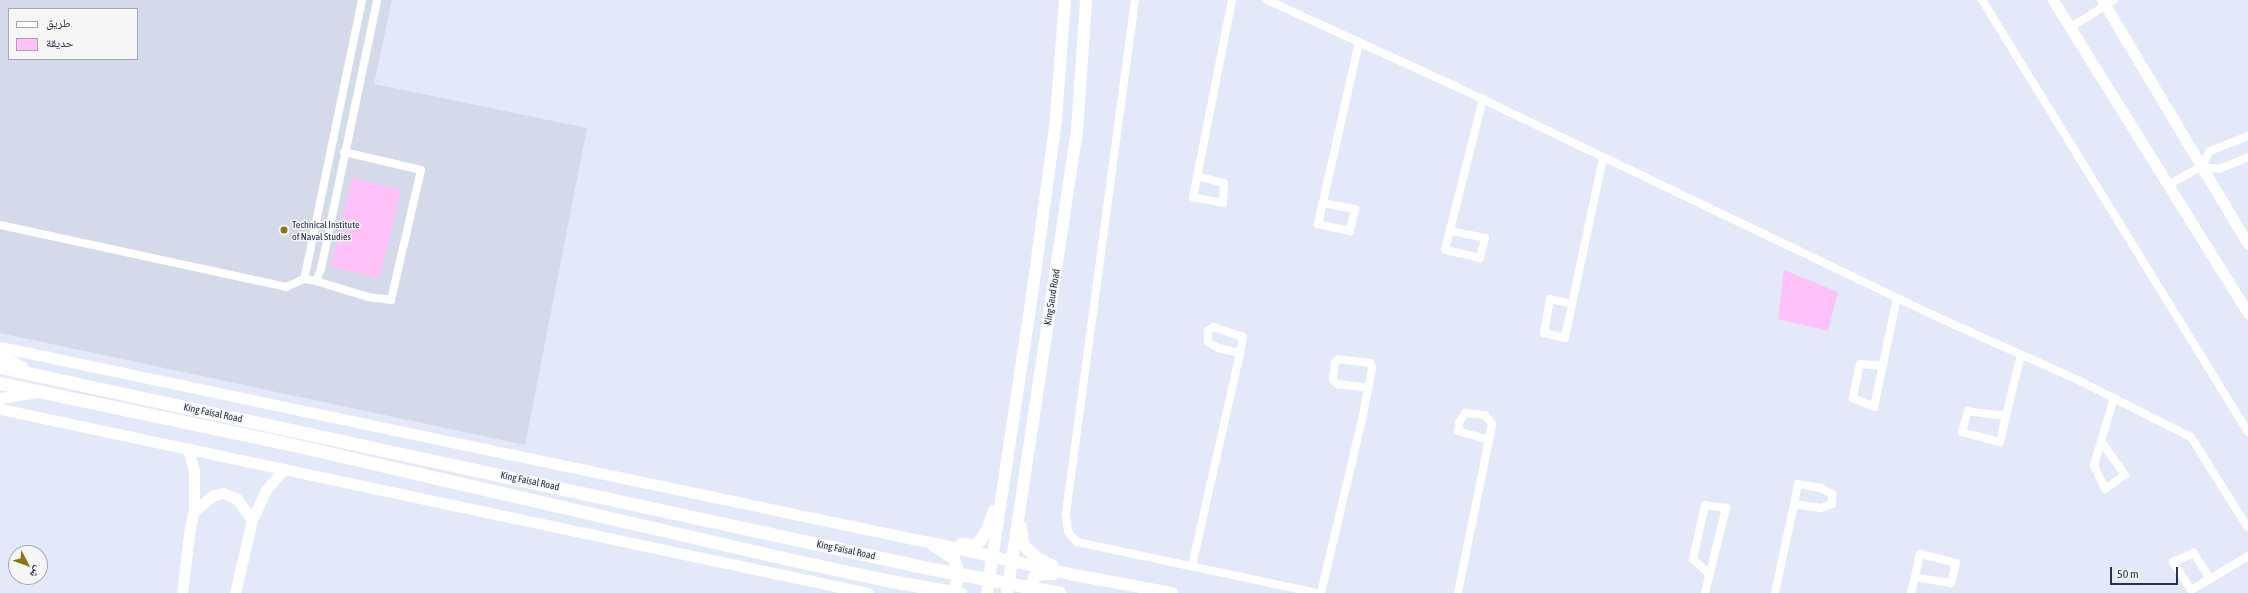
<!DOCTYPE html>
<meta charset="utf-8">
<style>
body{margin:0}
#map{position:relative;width:2248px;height:593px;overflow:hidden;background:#e3e9f8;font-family:"Asap Condensed","Noto Naskh Arabic",sans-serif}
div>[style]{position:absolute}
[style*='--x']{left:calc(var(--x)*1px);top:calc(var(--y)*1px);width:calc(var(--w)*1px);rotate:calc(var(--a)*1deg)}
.built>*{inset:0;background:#d4daea}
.green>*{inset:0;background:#fec2f8}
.minor>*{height:8px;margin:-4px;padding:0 4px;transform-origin:4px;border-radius:4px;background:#fff}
.secondary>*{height:11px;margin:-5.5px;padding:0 5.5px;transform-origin:5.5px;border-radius:5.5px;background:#fff}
.primary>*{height:12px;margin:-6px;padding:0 6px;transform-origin:6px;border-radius:6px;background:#fff}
.trunk>*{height:13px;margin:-6.5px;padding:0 6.5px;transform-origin:6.5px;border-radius:6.5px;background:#fff}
.dots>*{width:11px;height:11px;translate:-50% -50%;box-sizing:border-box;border:2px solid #f6f6f6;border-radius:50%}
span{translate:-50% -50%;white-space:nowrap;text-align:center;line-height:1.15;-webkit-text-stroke:3px #f6f6f6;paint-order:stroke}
.poi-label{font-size:10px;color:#28324e}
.left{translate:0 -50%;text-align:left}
.street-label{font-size:10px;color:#28324e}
.legend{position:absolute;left:8px;top:8px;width:130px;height:52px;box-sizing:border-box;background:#f6f6f6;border:1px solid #a4a8b3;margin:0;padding:5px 7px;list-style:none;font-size:12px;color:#28324e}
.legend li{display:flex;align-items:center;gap:8px;height:20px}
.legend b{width:20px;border:1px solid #a4a8b3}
.north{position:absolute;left:8px;top:545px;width:40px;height:40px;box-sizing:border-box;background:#f6f6f6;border:1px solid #a4a8b3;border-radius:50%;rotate:131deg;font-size:11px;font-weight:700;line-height:16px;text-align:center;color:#28324e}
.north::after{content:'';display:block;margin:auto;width:14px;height:18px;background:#8f7217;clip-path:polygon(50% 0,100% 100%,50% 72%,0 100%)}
.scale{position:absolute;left:2110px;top:567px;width:68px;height:18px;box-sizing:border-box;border:2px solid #28324e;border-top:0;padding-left:5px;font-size:12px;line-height:14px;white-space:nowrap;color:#28324e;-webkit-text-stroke:3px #f6f6f6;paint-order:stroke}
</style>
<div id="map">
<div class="built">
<i style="clip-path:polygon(evenodd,0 0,392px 0,374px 84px,587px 128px,525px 445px,0 333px,0 0,9px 9px,137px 9px,137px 59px,9px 59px,9px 9px)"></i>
</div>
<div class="green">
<i style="clip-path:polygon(352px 178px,401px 190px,380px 278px,331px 267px)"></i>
<i style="clip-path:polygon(1784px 270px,1838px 292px,1828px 331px,1778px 319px)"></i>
</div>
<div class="minor">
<i style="--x:362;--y:0;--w:285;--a:101.7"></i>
<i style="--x:304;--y:279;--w:12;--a:9"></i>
<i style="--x:316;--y:281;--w:13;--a:-67"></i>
<i style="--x:321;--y:269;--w:275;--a:-78.2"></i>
<i style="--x:1135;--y:0;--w:518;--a:97.66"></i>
<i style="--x:1066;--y:513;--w:19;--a:84"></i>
<i style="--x:1068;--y:532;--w:13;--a:48"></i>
<i style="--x:1077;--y:542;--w:245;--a:12"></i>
<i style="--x:1267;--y:0;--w:209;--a:24.6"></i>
<i style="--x:1457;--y:87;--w:530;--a:25.6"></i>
<i style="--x:1935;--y:316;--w:157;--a:24.1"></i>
<i style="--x:2078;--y:380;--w:127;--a:26.8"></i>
<i style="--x:2191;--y:437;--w:107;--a:57.9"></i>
<i style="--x:1982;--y:0;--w:507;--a:58.38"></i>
<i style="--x:2070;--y:28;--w:52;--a:-32.5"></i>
<i style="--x:2201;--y:167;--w:18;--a:6"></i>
<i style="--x:2219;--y:169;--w:31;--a:-22"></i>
<i style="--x:1197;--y:176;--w:28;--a:15"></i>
<i style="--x:1224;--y:183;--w:20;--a:93"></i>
<i style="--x:1223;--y:203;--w:31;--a:-169"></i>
<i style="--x:1193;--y:197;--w:201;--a:-78.8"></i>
<i style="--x:2168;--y:185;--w:38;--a:-29"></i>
<i style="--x:2201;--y:167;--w:18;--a:-61"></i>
<i style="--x:2210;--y:151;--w:41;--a:-21.5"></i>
<i style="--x:1323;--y:203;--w:33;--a:11"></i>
<i style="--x:1355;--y:209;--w:23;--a:103"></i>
<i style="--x:1350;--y:231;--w:33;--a:-168"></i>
<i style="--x:1318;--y:224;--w:187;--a:-77.3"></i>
<i style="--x:0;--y:225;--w:293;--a:12.2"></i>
<i style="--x:286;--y:287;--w:20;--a:-24"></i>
<i style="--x:1450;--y:231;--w:36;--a:11"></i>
<i style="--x:1485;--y:238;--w:21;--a:104"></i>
<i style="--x:1480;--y:258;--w:36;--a:-167"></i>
<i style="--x:1445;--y:250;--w:156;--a:-75.9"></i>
<i style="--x:316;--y:281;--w:54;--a:17.1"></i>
<i style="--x:368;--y:297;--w:23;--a:7"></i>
<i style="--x:391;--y:300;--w:133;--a:-77"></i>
<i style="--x:421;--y:170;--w:79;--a:-166.8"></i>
<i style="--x:1572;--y:304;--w:23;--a:-167"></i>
<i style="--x:1550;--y:299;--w:35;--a:100"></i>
<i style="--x:1544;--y:333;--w:22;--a:13"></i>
<i style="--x:1565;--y:338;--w:35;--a:-78"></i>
<i style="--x:1572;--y:304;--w:149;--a:-78"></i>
<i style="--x:1883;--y:366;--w:23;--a:-175"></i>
<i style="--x:1860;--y:364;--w:35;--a:102"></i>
<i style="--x:1853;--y:398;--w:23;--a:23"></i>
<i style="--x:1874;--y:407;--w:111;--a:-78.1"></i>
<i style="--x:2006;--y:416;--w:38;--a:-173"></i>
<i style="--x:1968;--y:411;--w:22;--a:106"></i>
<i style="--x:1962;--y:432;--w:39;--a:15"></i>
<i style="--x:2000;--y:442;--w:27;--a:-77"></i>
<i style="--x:2006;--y:416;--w:63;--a:-76.2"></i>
<i style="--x:2101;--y:441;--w:42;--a:54.8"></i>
<i style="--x:2125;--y:475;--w:24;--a:145"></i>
<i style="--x:2105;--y:489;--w:26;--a:-115"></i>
<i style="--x:2094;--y:465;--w:70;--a:-73.4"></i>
<i style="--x:1192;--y:566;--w:218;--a:-77.3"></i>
<i style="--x:1240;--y:353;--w:16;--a:-79"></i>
<i style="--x:1243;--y:337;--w:31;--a:-161"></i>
<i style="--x:1214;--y:327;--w:7;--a:146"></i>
<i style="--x:1208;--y:331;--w:11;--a:90"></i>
<i style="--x:1208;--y:342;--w:12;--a:31"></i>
<i style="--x:1218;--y:348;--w:23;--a:13"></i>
<i style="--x:2210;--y:579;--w:31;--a:-122"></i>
<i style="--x:2194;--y:553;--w:23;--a:157"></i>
<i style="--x:2173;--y:562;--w:33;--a:57"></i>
<i style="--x:2191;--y:590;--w:22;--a:-30"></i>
<i style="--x:2210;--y:579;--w:44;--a:-31.2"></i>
<i style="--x:1321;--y:593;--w:178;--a:-76.7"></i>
<i style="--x:1362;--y:420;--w:53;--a:-79.1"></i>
<i style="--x:1372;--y:368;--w:5;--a:-112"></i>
<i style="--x:1370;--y:363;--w:32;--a:-173"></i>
<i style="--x:1338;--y:359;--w:5;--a:127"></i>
<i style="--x:1335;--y:363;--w:17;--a:97"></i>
<i style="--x:1333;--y:380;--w:6;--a:45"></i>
<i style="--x:1337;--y:384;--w:31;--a:7"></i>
<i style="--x:1458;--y:593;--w:56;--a:-78.7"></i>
<i style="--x:1469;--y:538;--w:100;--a:-78.5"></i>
<i style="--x:1489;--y:440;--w:16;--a:-79"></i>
<i style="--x:1492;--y:424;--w:11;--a:-128"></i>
<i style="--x:1485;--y:415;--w:20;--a:-174"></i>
<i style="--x:1465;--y:413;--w:12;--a:121"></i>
<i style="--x:1459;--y:423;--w:8;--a:97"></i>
<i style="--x:1458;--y:431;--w:32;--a:16"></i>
<i style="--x:1705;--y:593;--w:88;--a:-76.1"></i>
<i style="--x:1726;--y:508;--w:21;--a:-172"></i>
<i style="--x:1705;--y:505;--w:55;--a:102.5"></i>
<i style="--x:1693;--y:559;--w:23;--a:43"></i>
<i style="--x:1775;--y:593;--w:91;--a:-77.9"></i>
<i style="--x:1794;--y:504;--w:20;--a:-79"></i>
<i style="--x:1798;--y:484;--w:23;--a:10"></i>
<i style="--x:1821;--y:488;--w:13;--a:29"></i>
<i style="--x:1832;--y:494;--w:10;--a:90"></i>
<i style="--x:1832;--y:504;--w:12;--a:160"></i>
<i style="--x:1821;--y:508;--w:27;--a:-172"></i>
<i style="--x:1911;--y:593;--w:16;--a:-76"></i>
<i style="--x:1915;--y:577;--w:24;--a:-78"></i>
<i style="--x:1920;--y:554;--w:37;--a:14"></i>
<i style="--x:1956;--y:563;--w:21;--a:104"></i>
<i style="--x:1951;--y:583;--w:36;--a:-171"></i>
</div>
<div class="secondary">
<i style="--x:2053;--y:0;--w:369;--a:58.1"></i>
<i style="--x:2102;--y:0;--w:284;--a:59.1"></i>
<i style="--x:0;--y:347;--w:948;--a:11.87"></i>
<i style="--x:0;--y:398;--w:37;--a:-9"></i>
<i style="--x:0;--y:409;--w:887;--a:11.97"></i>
<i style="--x:194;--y:511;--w:26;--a:-39"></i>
<i style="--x:214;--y:495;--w:9;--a:-13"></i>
<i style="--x:223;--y:493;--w:15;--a:23"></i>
<i style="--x:237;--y:499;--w:26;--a:54"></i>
<i style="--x:182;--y:593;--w:66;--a:-83.1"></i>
<i style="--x:190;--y:527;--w:16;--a:-76"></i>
<i style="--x:194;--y:511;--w:40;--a:-90"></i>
<i style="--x:194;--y:471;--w:23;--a:-105"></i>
<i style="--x:235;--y:593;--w:75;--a:-76.9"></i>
<i style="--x:252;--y:520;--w:33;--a:-65"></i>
<i style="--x:266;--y:490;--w:26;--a:-50"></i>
</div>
<div class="primary">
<i style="--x:1021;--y:527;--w:18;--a:84"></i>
<i style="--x:1023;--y:545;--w:19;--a:43"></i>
<i style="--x:1037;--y:558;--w:17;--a:25"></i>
<i style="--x:928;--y:542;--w:151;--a:12.7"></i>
<i style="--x:1075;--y:575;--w:99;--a:10.5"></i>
<i style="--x:961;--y:544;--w:14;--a:4"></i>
<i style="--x:975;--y:545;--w:6;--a:-39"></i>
<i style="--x:980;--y:541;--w:13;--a:-58"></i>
<i style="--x:987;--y:530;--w:20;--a:-70"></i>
<i style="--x:934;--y:546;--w:24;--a:33"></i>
<i style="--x:954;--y:559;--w:9;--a:69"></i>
<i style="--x:957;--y:567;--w:11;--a:85"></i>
<i style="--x:958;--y:578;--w:16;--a:108"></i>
<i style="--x:987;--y:593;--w:301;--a:-81.4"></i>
<i style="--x:1032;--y:295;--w:178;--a:-82.2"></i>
<i style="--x:1056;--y:119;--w:119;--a:-85.7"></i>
<i style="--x:1007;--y:593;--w:468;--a:-81.4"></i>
<i style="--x:1077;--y:130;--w:130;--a:-86"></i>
<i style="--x:1030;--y:593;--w:16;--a:-76"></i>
<i style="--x:1034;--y:577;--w:9;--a:-21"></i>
<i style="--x:1042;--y:574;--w:11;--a:0"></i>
</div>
<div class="trunk">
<i style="--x:0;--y:356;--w:24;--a:28"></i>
<i style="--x:0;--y:367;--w:950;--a:12.22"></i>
<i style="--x:928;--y:568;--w:134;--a:10.7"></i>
<i style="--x:0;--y:383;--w:300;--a:11.9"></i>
<i style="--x:294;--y:445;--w:511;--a:13"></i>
<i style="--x:792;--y:560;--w:101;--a:12"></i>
<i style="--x:891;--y:581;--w:70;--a:9.9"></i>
</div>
<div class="dots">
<i style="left:284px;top:230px;background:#8f7217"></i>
</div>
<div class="poi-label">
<span class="left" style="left:292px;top:230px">Technical Institute<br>of Naval Studies</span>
</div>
<div class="street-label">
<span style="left:1052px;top:297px;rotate:-81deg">King Saud Road</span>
<span style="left:213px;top:413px;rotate:12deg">King Faisal Road</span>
<span style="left:530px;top:481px;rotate:12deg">King Faisal Road</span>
<span style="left:846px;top:550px;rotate:12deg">King Faisal Road</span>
</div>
<ul class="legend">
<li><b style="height:5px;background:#fff"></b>طريق</li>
<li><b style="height:11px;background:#fec2f8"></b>حديقة</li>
</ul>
<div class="north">ش</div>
<div class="scale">50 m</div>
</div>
